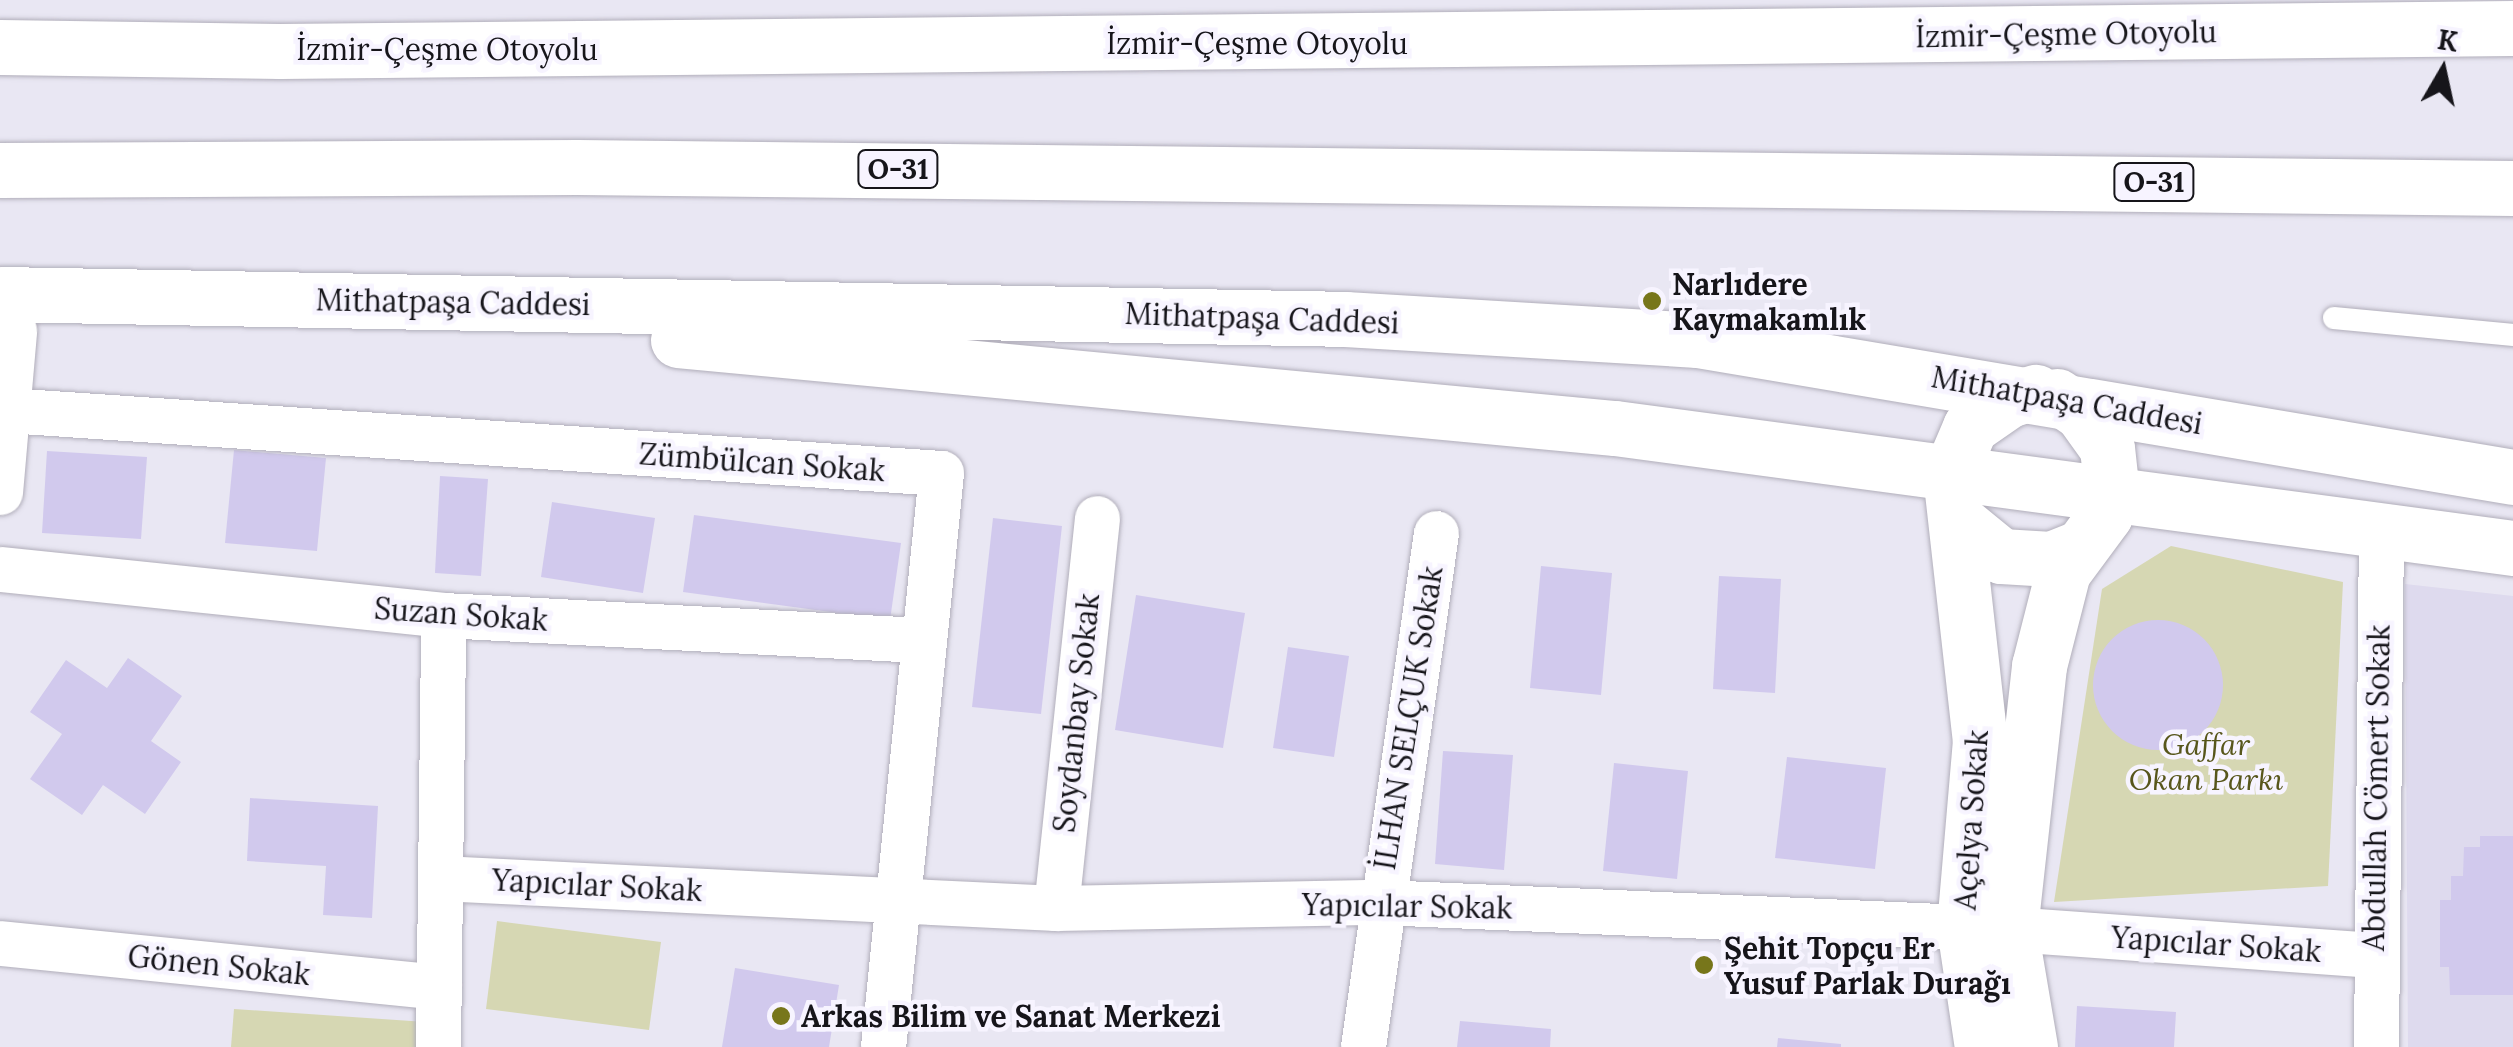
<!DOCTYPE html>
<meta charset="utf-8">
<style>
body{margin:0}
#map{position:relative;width:2513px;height:1047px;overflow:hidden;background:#e9e7f3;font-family:Lora,serif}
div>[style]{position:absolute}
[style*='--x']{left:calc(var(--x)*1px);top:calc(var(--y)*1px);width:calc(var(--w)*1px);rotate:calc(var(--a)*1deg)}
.built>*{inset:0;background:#dedaee}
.green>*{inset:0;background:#d6d7b3}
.building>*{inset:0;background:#d1c9ed}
.round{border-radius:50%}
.roads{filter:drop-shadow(0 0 2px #b1aeba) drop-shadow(0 0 2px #b1aeba)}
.lane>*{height:22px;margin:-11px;padding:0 11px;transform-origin:11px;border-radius:11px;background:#fff}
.street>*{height:45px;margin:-22.5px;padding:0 22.5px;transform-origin:22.5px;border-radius:22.5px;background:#fff}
.secondary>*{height:55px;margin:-27.5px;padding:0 27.5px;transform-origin:27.5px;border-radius:27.5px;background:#fff}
.primary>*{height:55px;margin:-27.5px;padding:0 27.5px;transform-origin:27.5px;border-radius:27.5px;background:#fff}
.highway>*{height:55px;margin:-27.5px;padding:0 27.5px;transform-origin:27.5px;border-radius:27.5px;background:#fff}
.dots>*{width:28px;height:28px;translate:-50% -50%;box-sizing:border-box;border:5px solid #f7f4ff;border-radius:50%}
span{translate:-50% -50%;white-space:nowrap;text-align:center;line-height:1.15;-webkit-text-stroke:9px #f7f4ff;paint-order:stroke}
.shield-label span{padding:2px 8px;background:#f7f4ff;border:2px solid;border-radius:8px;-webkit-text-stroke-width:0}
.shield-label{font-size:28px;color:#16151a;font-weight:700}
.street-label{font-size:30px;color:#16151a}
.poi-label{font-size:30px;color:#16151a;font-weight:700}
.left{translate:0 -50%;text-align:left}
.park-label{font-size:30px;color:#57561b;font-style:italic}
.north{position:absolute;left:2393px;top:20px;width:100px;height:100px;-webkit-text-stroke:8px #f7f4ff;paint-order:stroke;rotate:9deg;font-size:28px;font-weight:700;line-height:40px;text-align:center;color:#16151a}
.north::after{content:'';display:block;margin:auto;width:35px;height:45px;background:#16151a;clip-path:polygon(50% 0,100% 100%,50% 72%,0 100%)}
</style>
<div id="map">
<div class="built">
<i style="clip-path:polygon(2405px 584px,2513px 596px,2513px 1047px,2408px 1047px)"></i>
</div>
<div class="green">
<i style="clip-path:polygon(2171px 546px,2343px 582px,2328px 886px,2054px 902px,2102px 589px)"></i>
<i style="clip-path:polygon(497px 921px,661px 942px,649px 1030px,486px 1009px)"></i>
<i style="clip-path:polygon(234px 1009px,426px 1022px,423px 1047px,231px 1047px)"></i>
</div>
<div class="building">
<i style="clip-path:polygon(234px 450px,326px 458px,317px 551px,225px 543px)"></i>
<i style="clip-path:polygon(47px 451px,147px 457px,141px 539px,42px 533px)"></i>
<i style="clip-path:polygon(440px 476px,488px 479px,481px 576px,435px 573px)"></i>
<i style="clip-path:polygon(552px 502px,655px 518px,643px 593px,541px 577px)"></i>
<i style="clip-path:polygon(694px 515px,901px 543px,890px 620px,683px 592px)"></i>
<i style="clip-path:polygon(993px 518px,1062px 526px,1041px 714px,972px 707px)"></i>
<i style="clip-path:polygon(1541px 566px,1612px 573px,1601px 695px,1530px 688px)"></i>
<i style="clip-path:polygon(1719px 576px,1781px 579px,1775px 693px,1713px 689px)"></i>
<i style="clip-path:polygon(1136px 595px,1245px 613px,1223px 748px,1115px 730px)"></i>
<i class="round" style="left:2093px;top:620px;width:130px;height:130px"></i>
<i style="clip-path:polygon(1288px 647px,1349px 656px,1334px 757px,1273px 748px)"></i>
<i style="clip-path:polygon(128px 658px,182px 696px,151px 741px,181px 762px,145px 814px,103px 785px,82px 815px,30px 779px,62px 734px,30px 712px,66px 660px,107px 688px)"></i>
<i style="clip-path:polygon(1443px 751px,1513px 755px,1504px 870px,1435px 864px)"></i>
<i style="clip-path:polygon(1787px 757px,1886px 768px,1875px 869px,1775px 858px)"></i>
<i style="clip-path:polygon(1614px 763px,1688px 771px,1677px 879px,1603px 871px)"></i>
<i style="clip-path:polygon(250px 798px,378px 806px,372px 918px,323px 915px,326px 866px,247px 861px)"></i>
<i style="clip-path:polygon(2480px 836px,2513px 836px,2513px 995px,2450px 995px,2449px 967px,2440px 967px,2440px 900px,2451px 900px,2451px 876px,2463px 876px,2464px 847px,2480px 847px)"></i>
<i style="clip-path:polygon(735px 968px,839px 985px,829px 1047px,722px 1047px)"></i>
<i style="clip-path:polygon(2077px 1006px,2176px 1012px,2174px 1047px,2075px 1047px)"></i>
<i style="clip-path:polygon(1460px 1021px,1551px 1029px,1550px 1047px,1457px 1047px)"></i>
<i style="clip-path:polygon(1778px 1038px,1841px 1044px,1841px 1047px,1777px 1047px)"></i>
</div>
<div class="roads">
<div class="lane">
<i style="--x:2334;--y:318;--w:180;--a:5.4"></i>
</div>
<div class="street">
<i style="--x:7;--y:410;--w:936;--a:3.86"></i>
<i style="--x:941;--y:473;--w:577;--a:95.77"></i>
<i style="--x:0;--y:492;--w:162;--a:-85"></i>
<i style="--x:0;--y:569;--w:445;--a:5.9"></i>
<i style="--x:443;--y:615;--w:481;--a:3"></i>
<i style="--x:440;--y:878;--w:617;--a:2.79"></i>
<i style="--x:1056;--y:908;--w:324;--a:-1.1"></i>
<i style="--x:1380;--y:902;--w:631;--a:2.45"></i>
<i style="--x:2010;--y:929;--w:363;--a:4.1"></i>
<i style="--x:1056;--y:908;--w:392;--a:-84"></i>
<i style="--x:0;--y:943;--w:441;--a:5.7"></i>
<i style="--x:438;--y:1047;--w:432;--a:-89.3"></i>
<i style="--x:1363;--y:1047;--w:519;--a:-81.92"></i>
<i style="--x:2376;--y:1047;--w:518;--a:-89.45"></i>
</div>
<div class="secondary">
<i style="--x:1950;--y:474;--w:268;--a:83.6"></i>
<i style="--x:1980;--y:740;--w:188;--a:94.9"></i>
<i style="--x:1964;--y:927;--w:121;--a:81.5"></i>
<i style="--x:1957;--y:520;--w:57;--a:39.3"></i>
<i style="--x:2001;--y:556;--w:50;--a:3.4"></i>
<i style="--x:2051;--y:559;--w:27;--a:-22"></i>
<i style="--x:2030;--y:1047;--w:120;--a:-99.6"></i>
<i style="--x:2010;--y:929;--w:265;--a:-83.7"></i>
<i style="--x:2039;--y:666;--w:97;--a:-75.7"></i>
<i style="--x:2063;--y:572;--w:71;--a:-53.6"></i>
<i style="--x:2105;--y:515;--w:22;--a:-72"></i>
</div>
<div class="primary">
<i style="--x:0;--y:294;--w:1345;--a:1.06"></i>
<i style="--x:1345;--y:319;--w:353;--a:3.4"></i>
<i style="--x:1697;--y:340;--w:827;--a:9.53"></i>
<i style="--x:678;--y:340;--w:941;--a:5.37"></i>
<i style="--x:1615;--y:428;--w:906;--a:7.61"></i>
<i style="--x:2057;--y:396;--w:29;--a:34"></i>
<i style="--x:2081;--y:412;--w:44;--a:54.2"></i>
<i style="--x:2107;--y:448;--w:46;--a:83.8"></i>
<i style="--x:1950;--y:474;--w:51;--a:-66.9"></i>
<i style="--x:1970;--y:427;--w:47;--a:-34.7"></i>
<i style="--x:2009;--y:400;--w:28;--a:-17"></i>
</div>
<div class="highway">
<i style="--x:0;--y:47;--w:280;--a:0.8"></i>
<i style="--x:280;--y:51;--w:2233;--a:-0.59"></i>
<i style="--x:0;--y:170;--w:577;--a:-0.3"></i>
<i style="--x:577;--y:167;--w:1936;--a:0.62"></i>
</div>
</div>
<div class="dots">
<i style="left:1652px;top:301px;background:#77761b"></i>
<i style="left:1704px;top:965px;background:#77761b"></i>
<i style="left:781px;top:1016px;background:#77761b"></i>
</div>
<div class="shield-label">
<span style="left:898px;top:169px">O-31</span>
<span style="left:2154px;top:182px">O-31</span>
</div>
<div class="street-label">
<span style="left:2066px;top:34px;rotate:-1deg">İzmir-Çeşme Otoyolu</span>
<span style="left:1257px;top:43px">İzmir-Çeşme Otoyolu</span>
<span style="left:447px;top:49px">İzmir-Çeşme Otoyolu</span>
<span style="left:453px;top:302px;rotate:1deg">Mithatpaşa Caddesi</span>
<span style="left:1262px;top:318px;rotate:2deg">Mithatpaşa Caddesi</span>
<span style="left:2067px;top:400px;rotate:10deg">Mithatpaşa Caddesi</span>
<span style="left:762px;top:462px;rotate:4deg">Zümbülcan Sokak</span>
<span style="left:461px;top:614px;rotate:4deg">Suzan Sokak</span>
<span style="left:1076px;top:713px;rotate:-84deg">Soydanbay Sokak</span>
<span style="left:1408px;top:718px;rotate:-81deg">İLHAN SELÇUK Sokak</span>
<span style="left:2376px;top:788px;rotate:-89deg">Abdullah Cömert Sokak</span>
<span style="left:1971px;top:820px;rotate:-86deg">Açelya Sokak</span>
<span style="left:597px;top:885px;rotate:3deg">Yapıcılar Sokak</span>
<span style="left:1407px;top:906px;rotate:1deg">Yapıcılar Sokak</span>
<span style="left:2216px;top:944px;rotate:4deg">Yapıcılar Sokak</span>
<span style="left:219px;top:965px;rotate:6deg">Gönen Sokak</span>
</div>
<div class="poi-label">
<span class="left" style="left:1672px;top:301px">Narlıdere<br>Kaymakamlık</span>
<span class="left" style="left:1724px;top:965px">Şehit Topçu Er<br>Yusuf Parlak Durağı</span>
<span class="left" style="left:801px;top:1016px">Arkas Bilim ve Sanat Merkezi</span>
</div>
<div class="park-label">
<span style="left:2206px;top:761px">Gaffar<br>Okan Parkı</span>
</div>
<div class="north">K</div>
</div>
